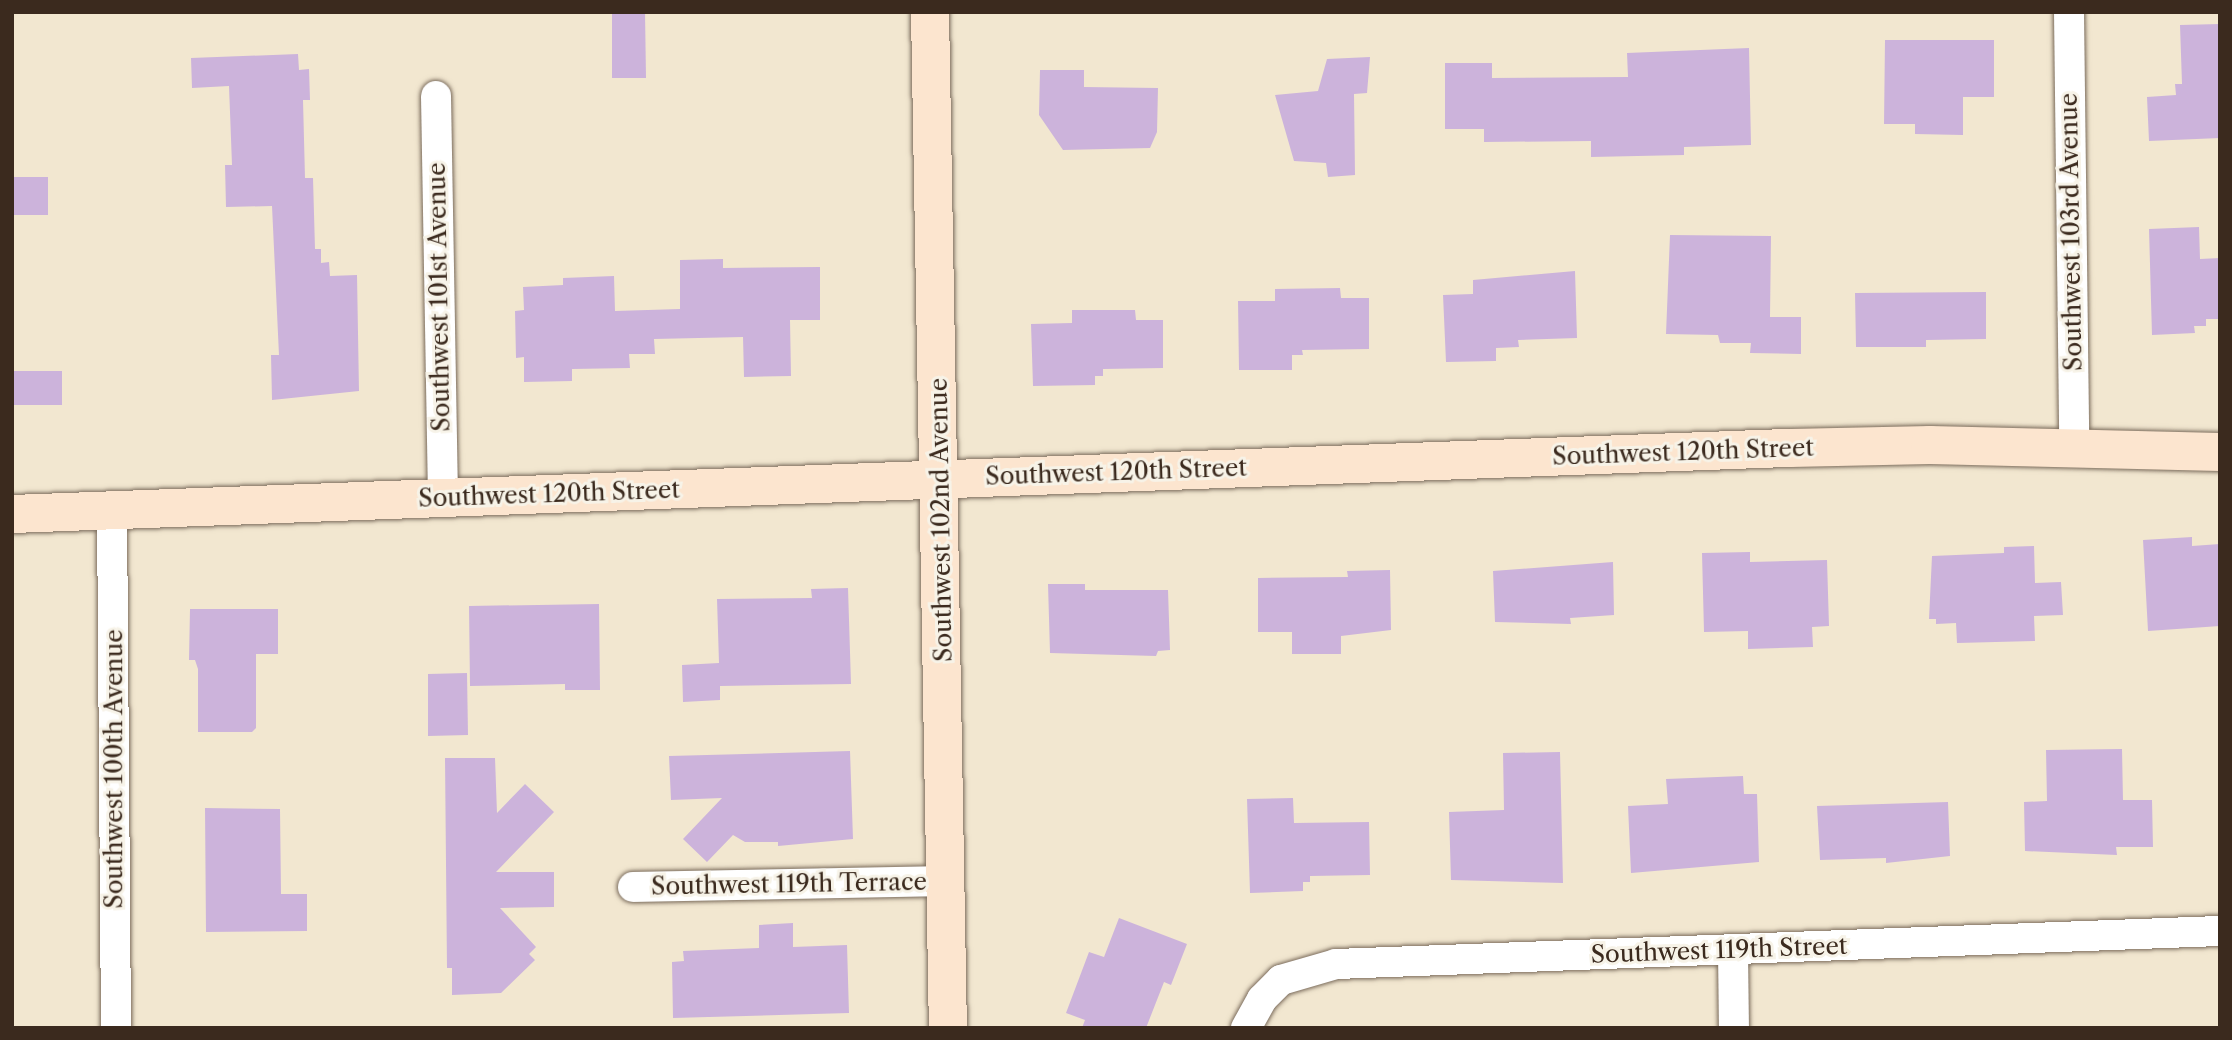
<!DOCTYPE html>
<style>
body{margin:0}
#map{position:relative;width:2232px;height:1040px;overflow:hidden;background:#f2e7d0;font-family:"Libre Caslon Text",serif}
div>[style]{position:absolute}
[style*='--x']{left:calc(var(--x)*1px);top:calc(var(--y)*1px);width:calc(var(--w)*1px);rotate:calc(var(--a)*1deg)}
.building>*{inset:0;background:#ccb3db}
.roads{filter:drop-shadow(0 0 2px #7b6c5c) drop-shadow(0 0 2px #7b6c5c)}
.street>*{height:30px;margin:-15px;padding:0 15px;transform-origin:15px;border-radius:15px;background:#fff}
.secondary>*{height:38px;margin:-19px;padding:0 19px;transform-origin:19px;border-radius:19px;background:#fce5cf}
span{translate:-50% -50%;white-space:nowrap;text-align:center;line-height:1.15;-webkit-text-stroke:6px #f7f3e8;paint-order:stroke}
.street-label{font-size:24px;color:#3b2a1e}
.frame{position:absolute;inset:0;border:14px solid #3b2a1e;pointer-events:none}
</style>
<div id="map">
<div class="building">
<i style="clip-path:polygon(612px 12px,645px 12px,646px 78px,612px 78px)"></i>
<i style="clip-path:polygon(2220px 24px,2220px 138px,2149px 141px,2147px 97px,2176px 95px,2175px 84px,2182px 84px,2180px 25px)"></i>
<i style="clip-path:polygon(1885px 40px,1994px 40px,1994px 97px,1963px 97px,1963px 135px,1915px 134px,1915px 124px,1884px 124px)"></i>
<i style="clip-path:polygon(1749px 48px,1751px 145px,1684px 147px,1684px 155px,1591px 157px,1591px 141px,1484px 142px,1484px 129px,1445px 129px,1445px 63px,1492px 63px,1492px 78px,1628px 77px,1627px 53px)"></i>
<i style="clip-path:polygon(298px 54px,299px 70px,309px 69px,310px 100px,303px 100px,305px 178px,313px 178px,315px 249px,321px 249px,321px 263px,329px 262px,330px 276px,357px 275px,359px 391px,272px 400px,271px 355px,279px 355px,272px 206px,226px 207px,225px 165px,232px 165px,229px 86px,192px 88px,191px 58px)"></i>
<i style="clip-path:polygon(1370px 57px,1367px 93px,1354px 94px,1355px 175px,1328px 177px,1326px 163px,1294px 161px,1275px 95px,1318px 91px,1327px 59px)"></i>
<i style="clip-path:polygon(1040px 70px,1084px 70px,1084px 87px,1158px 88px,1157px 132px,1150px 148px,1063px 150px,1039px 115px)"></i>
<i style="clip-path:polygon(12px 177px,48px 177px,48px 215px,12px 215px)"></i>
<i style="clip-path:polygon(2199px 227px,2200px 259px,2220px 258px,2220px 319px,2206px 319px,2206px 326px,2194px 326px,2195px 333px,2152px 335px,2149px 229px)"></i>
<i style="clip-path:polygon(1670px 235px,1771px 236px,1770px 317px,1801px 317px,1801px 354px,1750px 353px,1751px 343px,1720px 343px,1718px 335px,1666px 334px)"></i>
<i style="clip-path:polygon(723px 259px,723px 268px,820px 267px,820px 320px,790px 320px,791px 376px,744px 377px,743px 337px,654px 339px,655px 354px,629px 354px,630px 368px,572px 369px,572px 381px,524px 382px,524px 357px,516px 358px,515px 311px,524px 310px,523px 287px,563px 285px,563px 278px,614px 276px,615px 311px,680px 309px,680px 260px)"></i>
<i style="clip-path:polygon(1575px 271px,1577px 338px,1518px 340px,1519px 347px,1496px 348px,1496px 361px,1446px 362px,1443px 295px,1473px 294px,1473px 280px)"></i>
<i style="clip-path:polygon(1340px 288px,1341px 298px,1369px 298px,1369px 349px,1302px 350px,1303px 355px,1292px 355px,1292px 370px,1239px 370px,1238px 301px,1275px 301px,1275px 289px)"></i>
<i style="clip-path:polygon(1986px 292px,1986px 339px,1926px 340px,1926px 347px,1856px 347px,1855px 293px)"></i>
<i style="clip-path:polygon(1072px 310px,1135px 310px,1136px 320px,1163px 320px,1163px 368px,1103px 369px,1103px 376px,1095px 376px,1095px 385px,1033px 386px,1031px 324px,1072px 323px)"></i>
<i style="clip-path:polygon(12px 371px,62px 371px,62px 405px,12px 405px)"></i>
<i style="clip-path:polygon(2192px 537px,2192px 546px,2220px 544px,2220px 626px,2148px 631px,2143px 540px)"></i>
<i style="clip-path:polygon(2034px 546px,2035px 583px,2061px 582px,2063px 615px,2034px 616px,2035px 641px,1957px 643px,1956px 623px,1936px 624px,1936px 619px,1929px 619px,1932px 556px,2004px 553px,2004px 547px)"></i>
<i style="clip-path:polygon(1750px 552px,1750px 562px,1827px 560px,1829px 626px,1812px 627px,1813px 647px,1748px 649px,1748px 631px,1704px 632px,1702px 553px)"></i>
<i style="clip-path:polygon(1613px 562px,1614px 615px,1570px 618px,1571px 624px,1495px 622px,1493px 571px)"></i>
<i style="clip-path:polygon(1390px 570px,1391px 630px,1341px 636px,1341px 654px,1292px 654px,1292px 632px,1258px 632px,1258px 578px,1348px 577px,1347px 571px)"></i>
<i style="clip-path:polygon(1048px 584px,1085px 584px,1085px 590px,1168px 590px,1170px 650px,1158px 651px,1156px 656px,1050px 653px)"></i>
<i style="clip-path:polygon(848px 588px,851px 684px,720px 686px,720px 700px,683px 702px,682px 665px,719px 663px,717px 599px,812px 598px,811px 589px)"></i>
<i style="clip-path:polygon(599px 604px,600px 690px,565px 690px,565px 684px,470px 686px,469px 606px)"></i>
<i style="clip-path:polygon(190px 609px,278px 609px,278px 654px,256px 654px,256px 728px,252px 732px,198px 732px,198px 669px,195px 660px,189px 660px)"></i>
<i style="clip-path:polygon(467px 673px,468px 735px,428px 736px,428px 674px)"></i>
<i style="clip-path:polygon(2122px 749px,2123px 800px,2152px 800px,2153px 847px,2116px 847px,2117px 855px,2025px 851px,2024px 802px,2047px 801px,2046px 750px)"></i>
<i style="clip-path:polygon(850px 751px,853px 839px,778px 846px,778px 842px,745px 842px,733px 835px,707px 862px,683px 839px,722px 798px,671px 800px,669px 756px)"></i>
<i style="clip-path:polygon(1560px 752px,1563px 883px,1451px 880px,1449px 812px,1504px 810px,1503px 753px)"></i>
<i style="clip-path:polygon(445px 758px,495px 758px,497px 813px,525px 784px,554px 812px,496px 872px,554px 872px,554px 907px,500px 908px,536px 947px,529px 954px,535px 960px,501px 993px,452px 995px,452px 968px,447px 968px)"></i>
<i style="clip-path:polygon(1743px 776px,1744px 794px,1757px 794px,1759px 862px,1631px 873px,1628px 806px,1668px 804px,1666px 779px)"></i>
<i style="clip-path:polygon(1293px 798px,1294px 823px,1369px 822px,1370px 875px,1310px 876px,1310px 882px,1303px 882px,1303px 891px,1250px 893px,1247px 799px)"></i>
<i style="clip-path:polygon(1948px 802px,1950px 856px,1886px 863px,1886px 858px,1820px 860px,1817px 806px)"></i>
<i style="clip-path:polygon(205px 808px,280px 809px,281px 894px,307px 894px,307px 931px,206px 932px)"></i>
<i style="clip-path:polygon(1119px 918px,1187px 944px,1171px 985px,1164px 982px,1146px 1028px,1082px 1028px,1085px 1020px,1066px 1013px,1089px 952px,1104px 957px)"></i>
<i style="clip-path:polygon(793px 923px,793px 947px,847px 945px,849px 1013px,673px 1018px,672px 962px,684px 961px,683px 951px,759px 948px,759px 925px)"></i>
</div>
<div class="roads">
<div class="street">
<i style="--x:2069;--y:12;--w:439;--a:89.3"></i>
<i style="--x:436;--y:96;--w:402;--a:89"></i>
<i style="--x:112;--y:509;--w:519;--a:89.56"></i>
<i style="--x:633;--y:887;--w:313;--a:-1.1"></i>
<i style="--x:1733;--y:950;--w:78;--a:89.3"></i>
<i style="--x:1246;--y:1028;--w:33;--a:-61"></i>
<i style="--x:1262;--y:999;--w:27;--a:-45"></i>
<i style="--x:1281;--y:980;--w:57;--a:-16.2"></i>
<i style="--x:1336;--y:964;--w:885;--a:-2.14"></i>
</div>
<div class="secondary">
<i style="--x:930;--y:12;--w:1016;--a:88.99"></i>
<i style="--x:12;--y:514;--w:1779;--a:-2.13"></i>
<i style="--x:1790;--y:448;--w:140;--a:-1.2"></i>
<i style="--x:1930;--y:445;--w:290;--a:1.4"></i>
</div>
</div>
<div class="street-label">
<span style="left:2071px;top:232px;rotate:-91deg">Southwest 103rd Avenue</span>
<span style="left:439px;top:297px;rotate:-91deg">Southwest 101st Avenue</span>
<span style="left:1683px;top:452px;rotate:-2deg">Southwest 120th Street</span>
<span style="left:1116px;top:472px;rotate:-2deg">Southwest 120th Street</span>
<span style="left:549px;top:494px;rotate:-2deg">Southwest 120th Street</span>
<span style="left:941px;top:520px;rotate:-91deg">Southwest 102nd Avenue</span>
<span style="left:114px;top:769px;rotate:-90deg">Southwest 100th Avenue</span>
<span style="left:789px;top:884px;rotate:-1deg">Southwest 119th Terrace</span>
<span style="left:1719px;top:950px;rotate:-2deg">Southwest 119th Street</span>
</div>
<div class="frame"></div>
</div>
